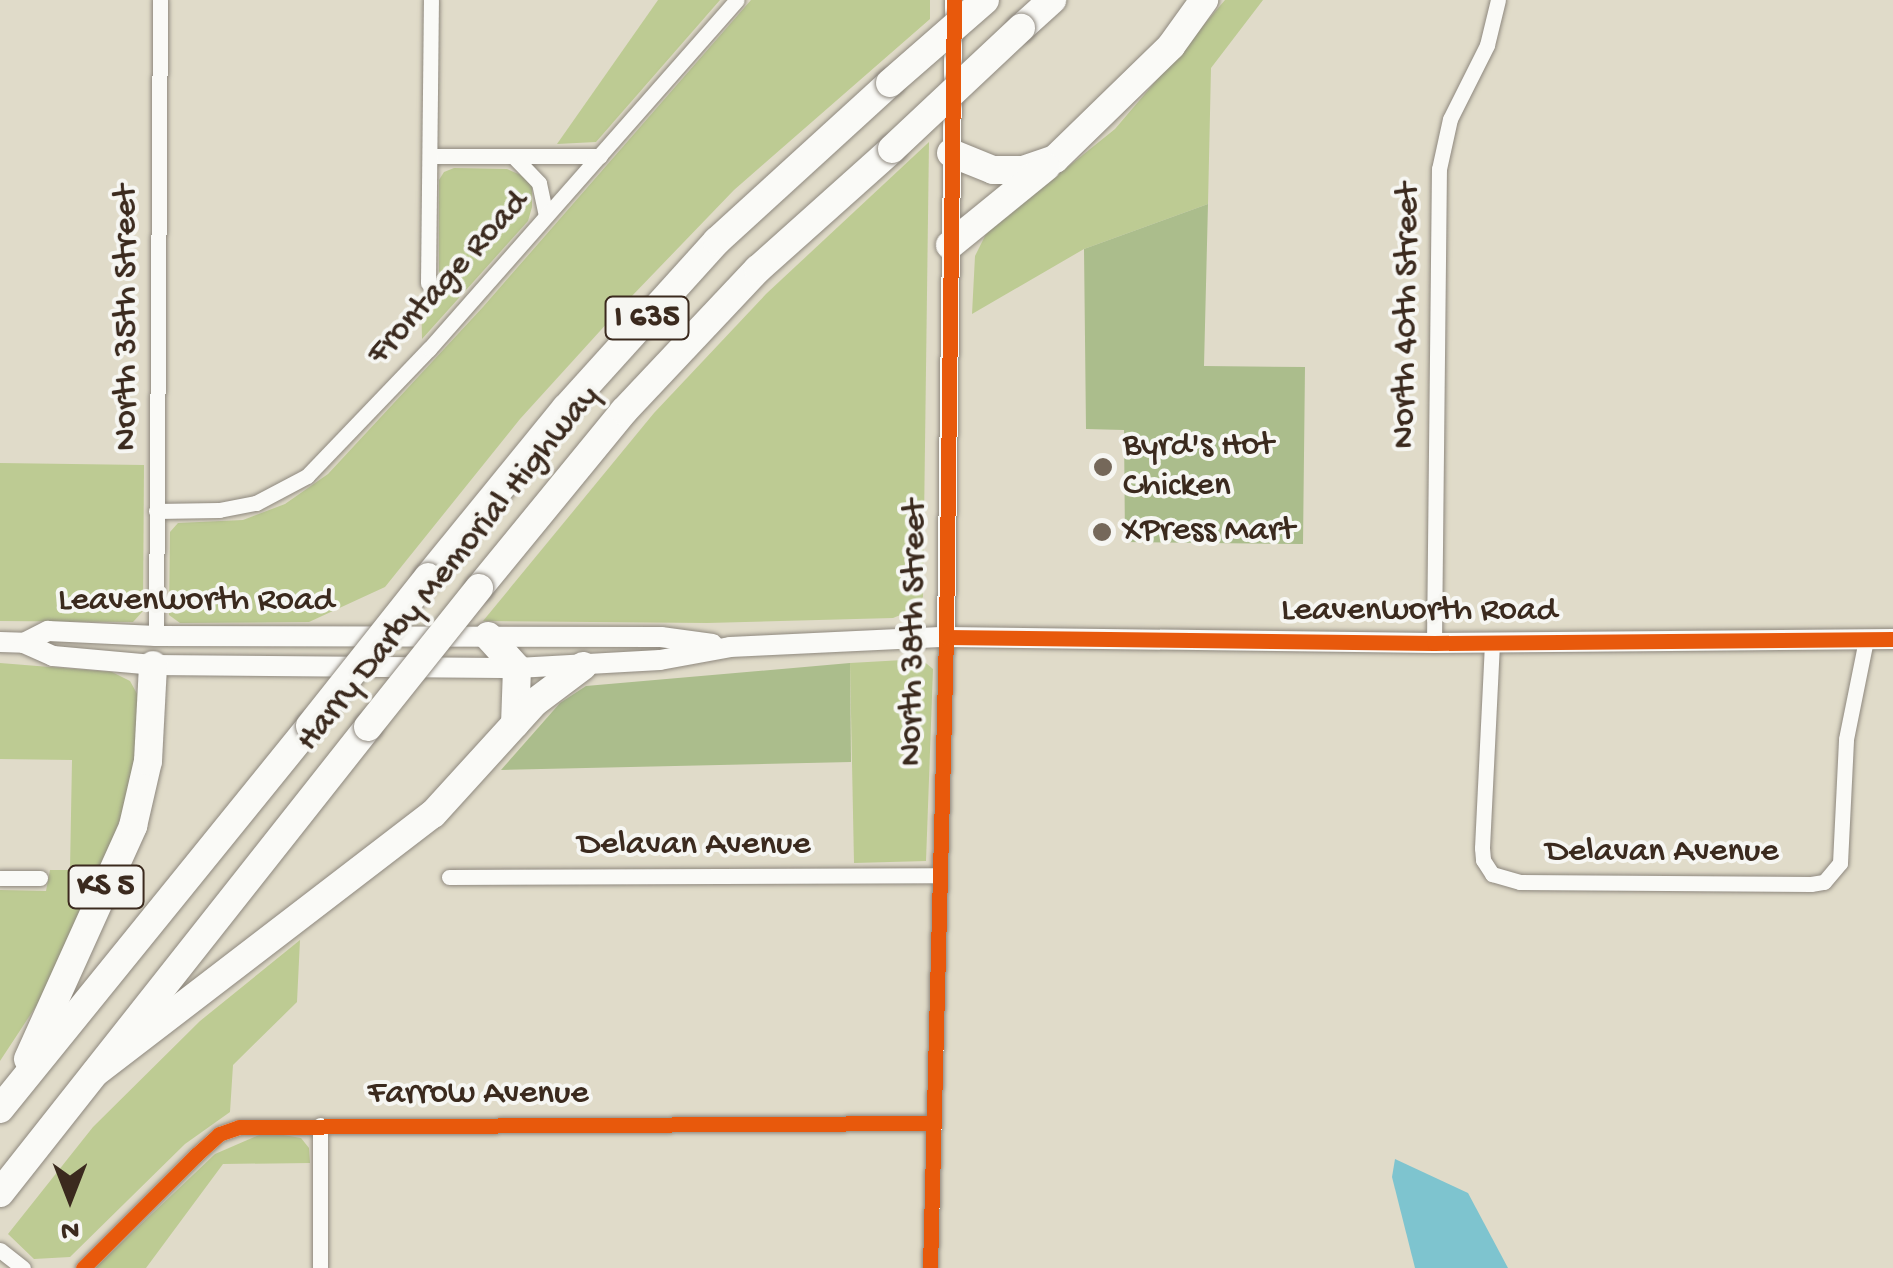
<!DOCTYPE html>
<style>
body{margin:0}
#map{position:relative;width:1893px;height:1268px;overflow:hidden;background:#e0dbc9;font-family:"Gochi Hand",sans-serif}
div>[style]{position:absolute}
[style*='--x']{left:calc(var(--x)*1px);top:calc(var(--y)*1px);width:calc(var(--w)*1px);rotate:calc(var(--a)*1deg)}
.green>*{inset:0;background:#bdcb93}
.forest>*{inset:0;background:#abbd8c}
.water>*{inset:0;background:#7ec4cf}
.roads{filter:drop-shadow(0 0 2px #8e887e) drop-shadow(0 0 2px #8e887e)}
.minor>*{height:15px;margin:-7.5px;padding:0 7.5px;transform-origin:7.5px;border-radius:7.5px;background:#fafaf7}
.tertiary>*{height:18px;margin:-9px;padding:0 9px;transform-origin:9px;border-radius:9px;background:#fafaf7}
.secondary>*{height:20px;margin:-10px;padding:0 10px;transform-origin:10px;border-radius:10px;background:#fafaf7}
.motorway>*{height:28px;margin:-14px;padding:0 14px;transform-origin:14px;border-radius:14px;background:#fafaf7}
.bridges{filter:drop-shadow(0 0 2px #8e887e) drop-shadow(0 0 2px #8e887e)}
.motorway-bridge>*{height:28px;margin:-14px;padding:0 14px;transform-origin:14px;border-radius:14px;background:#fafaf7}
.cycleway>*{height:15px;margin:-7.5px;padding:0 7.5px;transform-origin:7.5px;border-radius:7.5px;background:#e8590c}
.dots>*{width:28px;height:28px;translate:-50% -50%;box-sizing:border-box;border:5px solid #f6f6f2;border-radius:50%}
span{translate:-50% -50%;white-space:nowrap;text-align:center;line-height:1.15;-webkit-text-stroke:8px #f6f6f2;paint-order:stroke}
.shield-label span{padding:2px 8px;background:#f6f6f2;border:2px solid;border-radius:8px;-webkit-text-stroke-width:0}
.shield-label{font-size:32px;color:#3b2a1e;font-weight:700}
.street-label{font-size:35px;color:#3b2a1e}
.poi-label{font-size:35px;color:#3b2a1e}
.left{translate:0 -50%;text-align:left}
.north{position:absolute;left:20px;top:1148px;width:100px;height:100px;-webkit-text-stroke:8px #f6f6f2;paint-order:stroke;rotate:180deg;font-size:28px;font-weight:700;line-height:40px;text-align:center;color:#3b2a1e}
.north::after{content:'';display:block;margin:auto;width:35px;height:45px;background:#3b2a1e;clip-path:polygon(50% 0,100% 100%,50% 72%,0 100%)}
</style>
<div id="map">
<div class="green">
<i style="clip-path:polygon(658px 0,720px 0,596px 142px,557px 144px)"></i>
<i style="clip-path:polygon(751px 0,930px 0,930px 19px,734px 190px,630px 298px,520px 419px,385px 587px,309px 622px,180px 623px,169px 615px,170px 532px,178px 523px,243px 520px,285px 504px,328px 474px,483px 307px)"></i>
<i style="clip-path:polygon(1225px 0,1263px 0,1211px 68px,1208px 204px,1084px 249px,972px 314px,975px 256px,987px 232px,1115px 129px)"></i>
<i style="clip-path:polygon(929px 142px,923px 597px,913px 610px,893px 618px,707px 623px,483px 621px,654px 413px,766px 294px)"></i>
<i style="clip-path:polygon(454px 168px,507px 169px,523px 176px,532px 187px,532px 207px,528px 221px,422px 339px,421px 295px,439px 291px,439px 180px,444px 172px)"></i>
<i style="clip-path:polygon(0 463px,144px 465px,143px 611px,133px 622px,0 621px)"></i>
<i style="clip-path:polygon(921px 659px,933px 669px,926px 861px,854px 863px,850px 663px)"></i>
<i style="clip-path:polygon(0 663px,112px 672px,130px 681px,141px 701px,140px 761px,111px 845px,46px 991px,0 1061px,0 890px,46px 891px,50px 870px,70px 870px,72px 760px,0 759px)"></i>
<i style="clip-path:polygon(300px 940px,297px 1002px,233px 1065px,230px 1112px,185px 1144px,70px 1257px,34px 1259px,8px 1234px,93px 1127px,200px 1021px)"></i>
<i style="clip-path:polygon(266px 1132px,301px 1138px,309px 1148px,310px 1163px,223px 1164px,146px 1268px,95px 1268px,215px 1154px)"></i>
</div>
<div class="forest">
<i style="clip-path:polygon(1208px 204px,1204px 366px,1305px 367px,1303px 544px,1125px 542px,1124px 430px,1086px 429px,1084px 249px)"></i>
<i style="clip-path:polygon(850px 663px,851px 762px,501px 770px,560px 703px,586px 686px)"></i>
</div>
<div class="water">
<i style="clip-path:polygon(1395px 1159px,1468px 1193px,1508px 1268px,1415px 1268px,1392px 1177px)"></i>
</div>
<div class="roads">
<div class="minor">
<i style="--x:431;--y:156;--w:169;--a:0"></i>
<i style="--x:514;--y:157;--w:36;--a:46"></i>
<i style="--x:539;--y:183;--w:33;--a:78"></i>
<i style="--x:428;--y:283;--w:283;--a:-89.4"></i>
<i style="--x:156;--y:511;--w:63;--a:-0.9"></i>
<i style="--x:219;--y:510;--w:38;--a:-11"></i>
<i style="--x:256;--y:503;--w:58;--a:-27.9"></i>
<i style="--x:307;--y:476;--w:176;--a:-46.2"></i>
<i style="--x:429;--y:349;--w:465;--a:-48.6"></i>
<i style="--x:156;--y:636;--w:636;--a:-89.64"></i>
<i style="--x:1434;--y:643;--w:474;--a:-89.4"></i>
<i style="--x:1439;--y:169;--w:51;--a:-77.6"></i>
<i style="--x:1450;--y:119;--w:83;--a:-63.4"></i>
<i style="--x:1487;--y:45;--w:46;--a:-76.3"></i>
<i style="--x:1492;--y:643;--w:205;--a:92.8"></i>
<i style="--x:1482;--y:848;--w:12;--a:85"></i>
<i style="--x:1483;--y:860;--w:17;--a:57"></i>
<i style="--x:1492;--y:874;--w:29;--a:16"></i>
<i style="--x:1520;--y:882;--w:291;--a:0.4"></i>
<i style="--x:1811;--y:884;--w:13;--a:-9"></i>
<i style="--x:1824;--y:882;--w:25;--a:-50"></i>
<i style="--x:1840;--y:863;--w:124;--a:-87.2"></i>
<i style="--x:1846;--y:739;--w:101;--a:-78.6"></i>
<i style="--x:449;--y:877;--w:490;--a:-0.2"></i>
<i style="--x:0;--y:878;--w:40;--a:0"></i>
<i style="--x:320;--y:1125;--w:143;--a:90"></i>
<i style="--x:0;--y:1250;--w:29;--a:38"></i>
<i style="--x:83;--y:1268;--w:160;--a:-45"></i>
<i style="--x:196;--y:1155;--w:31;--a:-42"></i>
<i style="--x:219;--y:1134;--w:21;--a:-19"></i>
<i style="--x:239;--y:1127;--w:692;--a:-0.33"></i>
<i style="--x:930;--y:1268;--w:631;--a:-88.55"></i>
</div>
<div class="tertiary">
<i style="--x:946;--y:637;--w:637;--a:-89.28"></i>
</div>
<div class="secondary">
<i style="--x:0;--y:642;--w:24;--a:2"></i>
<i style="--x:24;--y:643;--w:32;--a:24"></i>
<i style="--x:53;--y:656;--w:100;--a:5.1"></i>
<i style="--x:153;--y:665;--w:364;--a:0.5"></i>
<i style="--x:517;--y:668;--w:143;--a:-3.2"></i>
<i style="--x:660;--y:660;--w:71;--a:-10.5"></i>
<i style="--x:730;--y:647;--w:216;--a:-2.7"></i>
<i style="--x:946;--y:637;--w:488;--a:0.7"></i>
<i style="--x:1434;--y:643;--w:459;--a:-0.5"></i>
<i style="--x:24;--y:643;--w:27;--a:-27"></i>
<i style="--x:48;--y:631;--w:108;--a:2.7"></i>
<i style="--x:156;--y:636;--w:505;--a:0.11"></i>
<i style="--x:661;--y:637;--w:52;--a:7.7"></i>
</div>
<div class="motorway">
<i style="--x:1021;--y:28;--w:42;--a:-42.1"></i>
<i style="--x:951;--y:153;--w:45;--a:22"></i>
<i style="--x:993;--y:170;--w:30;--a:0"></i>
<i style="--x:1023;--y:170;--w:34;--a:-19"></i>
<i style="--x:1055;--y:159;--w:162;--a:-44.2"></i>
<i style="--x:1171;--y:46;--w:57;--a:-54.3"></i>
<i style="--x:950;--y:245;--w:124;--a:-39.1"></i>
<i style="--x:428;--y:577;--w:218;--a:-50.8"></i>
<i style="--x:566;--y:408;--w:225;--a:-47.9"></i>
<i style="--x:717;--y:241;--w:234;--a:-42.4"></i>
<i style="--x:479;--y:588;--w:229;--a:-50.7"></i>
<i style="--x:624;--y:411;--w:195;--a:-46.7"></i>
<i style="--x:758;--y:269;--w:180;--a:-41.8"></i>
<i style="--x:488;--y:636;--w:43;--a:47.8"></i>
<i style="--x:517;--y:668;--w:56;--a:92"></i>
<i style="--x:28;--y:1059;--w:256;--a:-65.7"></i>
<i style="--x:133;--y:826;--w:67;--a:-77"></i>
<i style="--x:148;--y:761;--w:96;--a:-87"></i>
<i style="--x:95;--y:1073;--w:426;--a:-37.5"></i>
<i style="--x:433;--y:814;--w:151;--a:-47.7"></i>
<i style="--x:535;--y:702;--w:60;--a:-36.9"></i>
<i style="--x:0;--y:1109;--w:493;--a:-51"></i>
<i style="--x:0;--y:1193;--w:594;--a:-51.7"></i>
</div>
</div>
<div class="bridges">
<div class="motorway-bridge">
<i style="--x:890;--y:83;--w:126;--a:-41.1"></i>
<i style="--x:892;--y:149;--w:177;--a:-43.2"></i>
<i style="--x:310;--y:726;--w:190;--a:-51.6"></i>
<i style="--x:368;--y:727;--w:178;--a:-51.4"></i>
</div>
</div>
<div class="cycleway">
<i style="--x:946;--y:637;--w:488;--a:0.7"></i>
<i style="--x:1434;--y:643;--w:459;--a:-0.5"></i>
<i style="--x:83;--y:1268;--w:160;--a:-45"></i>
<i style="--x:196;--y:1155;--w:31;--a:-42"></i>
<i style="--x:219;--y:1134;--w:21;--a:-19"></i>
<i style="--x:239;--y:1127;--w:692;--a:-0.33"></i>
<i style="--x:930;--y:1268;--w:631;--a:-88.55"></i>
<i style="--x:946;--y:637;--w:637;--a:-89.28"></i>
</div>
<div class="dots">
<i style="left:1103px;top:467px;background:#75685a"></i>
<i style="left:1102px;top:532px;background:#75685a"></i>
</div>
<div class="shield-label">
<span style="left:647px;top:318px">I 635</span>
<span style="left:106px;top:887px">KS 5</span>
</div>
<div class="street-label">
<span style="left:449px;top:279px;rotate:-48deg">Frontage Road</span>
<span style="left:1408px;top:316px;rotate:-89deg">North 40th Street</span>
<span style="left:128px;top:318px;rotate:-90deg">North 35th Street</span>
<span style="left:449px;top:569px;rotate:-51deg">Harry Darby Memorial Highway</span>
<span style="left:196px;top:602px">Leavenworth Road</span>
<span style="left:1419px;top:612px">Leavenworth Road</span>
<span style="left:915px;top:633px;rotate:-89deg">North 38th Street</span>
<span style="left:694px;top:846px">Delavan Avenue</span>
<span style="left:1662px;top:853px">Delavan Avenue</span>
<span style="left:478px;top:1095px">Farrow Avenue</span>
</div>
<div class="poi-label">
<span class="left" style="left:1123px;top:467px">Byrd's Hot<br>Chicken</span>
<span class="left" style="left:1122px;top:532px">XPress Mart</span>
</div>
<div class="north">N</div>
</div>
